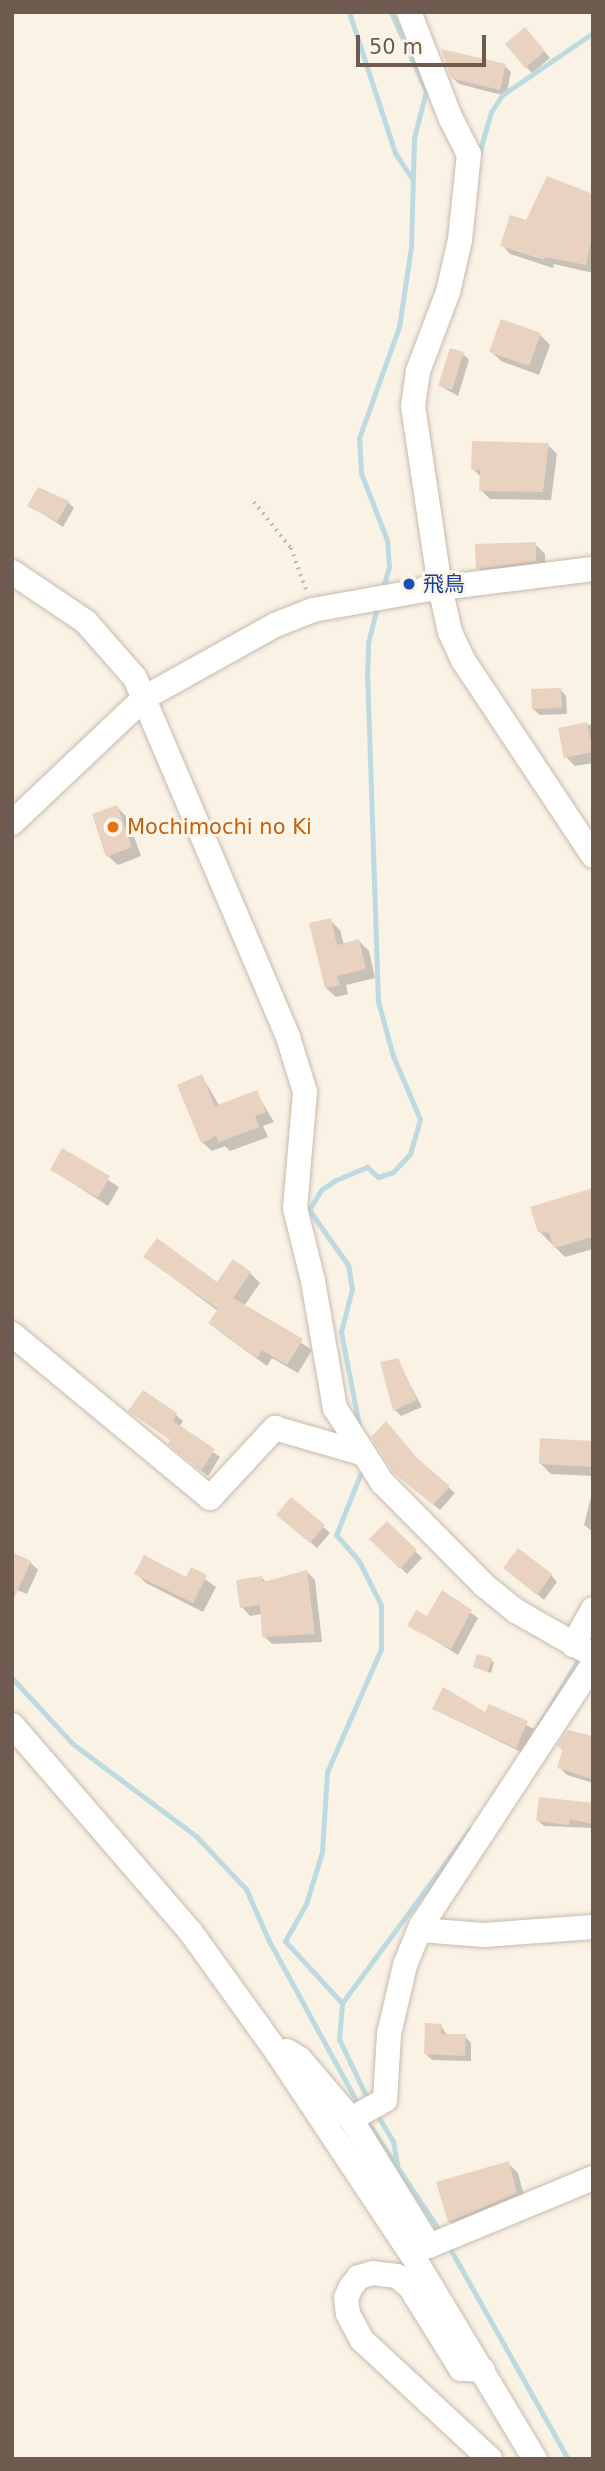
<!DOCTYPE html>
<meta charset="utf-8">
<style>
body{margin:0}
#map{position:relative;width:605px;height:2471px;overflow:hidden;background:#f9f2e5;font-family:"DejaVu Sans","Noto Sans JP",sans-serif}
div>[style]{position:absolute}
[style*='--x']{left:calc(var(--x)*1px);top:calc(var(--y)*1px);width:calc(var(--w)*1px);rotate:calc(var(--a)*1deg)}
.shadow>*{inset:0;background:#0003}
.stream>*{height:5px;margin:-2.5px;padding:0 2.5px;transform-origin:2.5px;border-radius:2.5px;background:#bddae0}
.building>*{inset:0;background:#ead2c1}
.path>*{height:3.5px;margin-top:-1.75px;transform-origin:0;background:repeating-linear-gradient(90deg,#cfb5a4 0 2px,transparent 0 7px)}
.roads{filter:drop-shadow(0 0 2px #c8baad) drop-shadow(0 0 2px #c8baad)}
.minor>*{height:24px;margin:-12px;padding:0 12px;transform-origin:12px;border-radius:12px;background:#fff}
.dots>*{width:19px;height:19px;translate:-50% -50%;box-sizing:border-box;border:4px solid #fcf6eb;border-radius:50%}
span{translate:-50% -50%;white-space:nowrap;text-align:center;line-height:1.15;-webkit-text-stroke:6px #fcf6eb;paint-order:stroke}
.transit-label{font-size:21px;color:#164399}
.left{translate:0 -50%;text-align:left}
.food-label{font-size:21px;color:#c56008}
.frame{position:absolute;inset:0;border:14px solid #6e5a4e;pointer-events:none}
.scale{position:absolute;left:356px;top:35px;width:130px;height:32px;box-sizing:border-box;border:4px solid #6e5a4e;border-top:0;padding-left:9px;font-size:21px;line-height:24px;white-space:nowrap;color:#6e5a4e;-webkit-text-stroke:5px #fcf6eb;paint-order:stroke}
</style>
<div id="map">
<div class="shadow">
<i style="clip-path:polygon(531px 36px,550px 58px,532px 73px,526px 67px)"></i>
<i style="clip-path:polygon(505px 66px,511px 72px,506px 96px,459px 84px,452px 77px)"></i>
<i style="clip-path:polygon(593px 196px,593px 273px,554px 264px,553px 268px,510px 254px,502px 245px,527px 223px)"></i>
<i style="clip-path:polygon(540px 335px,550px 345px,539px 375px,501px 361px,491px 351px)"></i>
<i style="clip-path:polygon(463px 354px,469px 360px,458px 396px,440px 386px)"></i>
<i style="clip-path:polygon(548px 445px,557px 454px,551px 500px,490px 499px,481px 490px,481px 477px,473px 469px)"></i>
<i style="clip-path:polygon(68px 502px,74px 508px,63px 527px,29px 505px)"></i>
<i style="clip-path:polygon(535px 544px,545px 554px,545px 570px,488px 578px,478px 568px)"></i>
<i style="clip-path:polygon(560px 689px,566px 696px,567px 714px,540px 715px,533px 709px)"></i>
<i style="clip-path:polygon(593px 724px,593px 763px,575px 766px,566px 757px,560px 730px)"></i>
<i style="clip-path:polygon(117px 807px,127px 817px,141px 856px,118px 865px,108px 856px)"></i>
<i style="clip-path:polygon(330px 920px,340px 930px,344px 945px,359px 941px,369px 951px,375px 978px,346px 985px,348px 994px,336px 997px,326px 988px)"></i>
<i style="clip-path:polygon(202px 1076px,220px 1107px,256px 1092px,274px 1122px,263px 1126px,268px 1137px,230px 1151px,225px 1146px,212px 1151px,202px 1142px)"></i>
<i style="clip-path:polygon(63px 1151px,119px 1187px,108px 1206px,52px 1170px)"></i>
<i style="clip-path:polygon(593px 1190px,593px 1249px,565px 1257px,539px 1231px)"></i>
<i style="clip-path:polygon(145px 1257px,217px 1285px,233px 1262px,250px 1273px,260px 1283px,244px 1306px,312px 1350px,298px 1373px,272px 1358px,267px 1366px,220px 1332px,210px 1323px,218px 1311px)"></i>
<i style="clip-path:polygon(397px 1360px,422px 1407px,401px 1416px,395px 1410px)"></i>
<i style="clip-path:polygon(143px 1392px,176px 1415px,183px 1421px,179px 1427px,220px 1457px,208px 1476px,176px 1450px)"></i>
<i style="clip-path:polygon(593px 1443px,593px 1476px,551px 1474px,541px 1464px)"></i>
<i style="clip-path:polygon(420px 1463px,455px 1493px,440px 1510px,402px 1479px)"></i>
<i style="clip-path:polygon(593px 1489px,593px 1532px,584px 1525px)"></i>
<i style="clip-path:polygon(292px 1499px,330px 1533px,317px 1548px,285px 1521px)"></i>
<i style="clip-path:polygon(387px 1523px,422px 1558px,407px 1574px,371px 1539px)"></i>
<i style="clip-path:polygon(30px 1562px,38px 1570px,27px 1594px,12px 1588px)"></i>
<i style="clip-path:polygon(505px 1568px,551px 1575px,557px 1582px,544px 1600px)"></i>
<i style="clip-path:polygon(192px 1570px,216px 1587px,203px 1612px,146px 1583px,136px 1573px,187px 1579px)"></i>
<i style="clip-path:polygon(307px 1572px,315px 1580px,322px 1642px,272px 1644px,264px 1636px,262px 1614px,250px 1616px,242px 1607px,262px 1578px,267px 1583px)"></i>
<i style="clip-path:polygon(443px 1593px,478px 1618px,458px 1655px,410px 1625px,428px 1619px)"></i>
<i style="clip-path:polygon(479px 1656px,494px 1662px,491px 1673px,475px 1667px)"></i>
<i style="clip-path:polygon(490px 1706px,534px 1729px,523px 1753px,434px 1709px,486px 1714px)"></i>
<i style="clip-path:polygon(593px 1738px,593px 1783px,567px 1775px,559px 1767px,564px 1751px,559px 1746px)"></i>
<i style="clip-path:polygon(593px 1805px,593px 1828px,544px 1826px,538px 1821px)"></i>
<i style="clip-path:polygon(441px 2026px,447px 2035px,465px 2036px,471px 2043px,471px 2061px,432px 2060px,426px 2054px)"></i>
<i style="clip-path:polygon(508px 2163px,518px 2173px,526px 2203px,459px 2231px,449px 2221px)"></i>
</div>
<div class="stream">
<i style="--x:349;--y:12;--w:148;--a:71.9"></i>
<i style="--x:395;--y:153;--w:30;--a:56"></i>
<i style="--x:479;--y:154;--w:44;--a:-74.1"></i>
<i style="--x:491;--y:112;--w:20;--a:-57"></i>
<i style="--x:502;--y:95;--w:110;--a:-34.3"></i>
<i style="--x:382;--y:591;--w:25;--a:-74"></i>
<i style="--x:389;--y:567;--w:27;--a:-94"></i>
<i style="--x:387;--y:540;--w:72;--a:-111.2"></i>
<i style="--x:361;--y:473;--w:35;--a:-93"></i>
<i style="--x:359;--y:438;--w:118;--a:-70.2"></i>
<i style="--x:399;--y:327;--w:81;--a:-81.5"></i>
<i style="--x:411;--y:247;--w:109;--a:-88.4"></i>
<i style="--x:414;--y:138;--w:49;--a:-75.7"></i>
<i style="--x:426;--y:91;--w:86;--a:-113.9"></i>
<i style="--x:359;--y:1425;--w:95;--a:-101"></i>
<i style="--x:341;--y:1332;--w:44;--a:-75.7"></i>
<i style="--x:352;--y:1289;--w:24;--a:-99"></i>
<i style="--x:348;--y:1265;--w:67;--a:-125.3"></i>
<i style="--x:309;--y:1210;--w:23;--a:-59"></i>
<i style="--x:321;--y:1190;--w:18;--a:-34"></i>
<i style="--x:336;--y:1180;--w:34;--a:-23"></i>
<i style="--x:367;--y:1167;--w:15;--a:42"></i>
<i style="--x:378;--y:1177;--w:16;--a:-18"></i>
<i style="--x:393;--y:1172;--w:25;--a:-47"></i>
<i style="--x:410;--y:1154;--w:36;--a:-74"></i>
<i style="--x:420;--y:1119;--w:69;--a:-113.2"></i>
<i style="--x:393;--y:1056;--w:57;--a:-105.3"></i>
<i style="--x:378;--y:1001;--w:324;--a:-91.9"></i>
<i style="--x:367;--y:677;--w:34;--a:-88"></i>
<i style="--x:368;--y:643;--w:37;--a:-76"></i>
<i style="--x:12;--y:1678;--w:90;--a:47.3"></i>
<i style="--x:73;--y:1744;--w:154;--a:36.8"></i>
<i style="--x:196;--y:1836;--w:73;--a:46.7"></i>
<i style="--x:246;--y:1889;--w:55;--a:66.3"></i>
<i style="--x:268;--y:1939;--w:190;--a:61.4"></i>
<i style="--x:536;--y:1729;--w:84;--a:-58.6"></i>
<i style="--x:342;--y:2003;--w:84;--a:-132.6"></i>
<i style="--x:285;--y:1941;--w:43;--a:-60.4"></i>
<i style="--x:306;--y:1904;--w:54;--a:-72.9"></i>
<i style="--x:322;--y:1852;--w:80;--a:-86.4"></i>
<i style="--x:327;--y:1772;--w:134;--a:-66.3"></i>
<i style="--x:381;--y:1649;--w:44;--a:-90"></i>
<i style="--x:381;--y:1605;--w:49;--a:-116.6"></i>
<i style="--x:359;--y:1561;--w:35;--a:-131"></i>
<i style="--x:336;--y:1535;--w:65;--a:-68.2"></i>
<i style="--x:368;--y:2100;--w:68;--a:-115.4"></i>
<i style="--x:339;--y:2039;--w:36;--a:-85"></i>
<i style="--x:342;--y:2003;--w:217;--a:-53.6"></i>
<i style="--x:376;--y:2113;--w:33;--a:59"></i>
<i style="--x:393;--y:2141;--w:23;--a:80"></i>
<i style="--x:366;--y:2120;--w:136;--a:56.4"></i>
<i style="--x:448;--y:2245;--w:245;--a:60.7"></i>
</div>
<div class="building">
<i style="clip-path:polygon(525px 27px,545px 51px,525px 68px,505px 44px)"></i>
<i style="clip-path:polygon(441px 49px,506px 64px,500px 90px,451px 78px)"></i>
<i style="clip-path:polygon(547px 176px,593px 194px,593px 230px,586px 265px,545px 257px,544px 260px,500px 246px,510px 215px,526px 220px)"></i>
<i style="clip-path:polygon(501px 319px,541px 333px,529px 366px,489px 352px)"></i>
<i style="clip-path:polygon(450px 348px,464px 352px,452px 390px,438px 386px)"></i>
<i style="clip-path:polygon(472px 441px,549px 443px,543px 492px,479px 491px,480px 470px,471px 470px)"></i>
<i style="clip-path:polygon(38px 487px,69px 501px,57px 522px,27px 506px)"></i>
<i style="clip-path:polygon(536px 542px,536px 561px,476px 569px,475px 544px)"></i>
<i style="clip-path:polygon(561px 688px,562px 708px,532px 709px,531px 689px)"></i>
<i style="clip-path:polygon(587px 722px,593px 752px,564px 758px,558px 728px)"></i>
<i style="clip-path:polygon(117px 805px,132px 847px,106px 857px,92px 814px)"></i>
<i style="clip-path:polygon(331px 918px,337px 945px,359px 939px,366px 969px,337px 976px,340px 985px,325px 988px,309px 923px)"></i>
<i style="clip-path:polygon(202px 1074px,215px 1106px,257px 1090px,266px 1112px,255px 1116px,259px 1127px,219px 1142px,216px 1136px,201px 1143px,177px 1085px)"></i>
<i style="clip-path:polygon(62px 1148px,110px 1176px,98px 1198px,50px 1170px)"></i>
<i style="clip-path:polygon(593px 1188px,593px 1237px,554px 1248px,549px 1233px,538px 1232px,530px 1207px)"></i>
<i style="clip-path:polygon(157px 1238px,217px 1282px,233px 1259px,251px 1272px,233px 1298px,303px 1339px,287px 1365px,262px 1350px,257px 1358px,208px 1323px,218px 1309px,143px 1257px)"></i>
<i style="clip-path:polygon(398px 1358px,417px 1400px,393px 1411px,380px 1362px)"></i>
<i style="clip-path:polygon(143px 1390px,177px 1413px,173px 1421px,215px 1449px,201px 1471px,168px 1444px,170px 1440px,128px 1411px)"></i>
<i style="clip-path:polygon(386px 1421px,418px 1459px,450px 1486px,433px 1505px,394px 1473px,371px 1437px)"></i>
<i style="clip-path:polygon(540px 1438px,593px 1441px,593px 1467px,539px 1464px)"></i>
<i style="clip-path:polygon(291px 1497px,325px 1525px,310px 1543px,276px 1515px)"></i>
<i style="clip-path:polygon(387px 1521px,417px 1550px,400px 1569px,369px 1539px)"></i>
<i style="clip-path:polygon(518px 1548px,552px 1574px,537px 1595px,503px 1568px)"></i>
<i style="clip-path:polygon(12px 1552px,31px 1561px,12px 1603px)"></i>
<i style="clip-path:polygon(144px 1555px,186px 1577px,191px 1567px,207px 1575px,193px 1603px,134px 1574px)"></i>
<i style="clip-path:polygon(307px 1570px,315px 1634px,262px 1637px,260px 1605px,240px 1608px,236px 1580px,262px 1576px,263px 1582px)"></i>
<i style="clip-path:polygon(442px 1590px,472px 1610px,451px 1649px,407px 1626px,416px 1610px,427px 1616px)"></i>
<i style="clip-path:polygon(477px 1654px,492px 1658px,488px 1672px,473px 1667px)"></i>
<i style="clip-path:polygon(443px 1687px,485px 1712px,489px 1704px,528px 1721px,516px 1748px,432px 1709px)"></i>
<i style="clip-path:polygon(568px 1730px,593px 1736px,593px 1779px,557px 1768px,563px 1748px,557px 1746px)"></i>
<i style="clip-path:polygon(539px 1797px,593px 1803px,593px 1824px,570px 1819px,569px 1825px,536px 1821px)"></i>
<i style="clip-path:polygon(425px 2023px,442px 2024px,441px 2034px,466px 2034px,465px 2056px,424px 2054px)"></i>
<i style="clip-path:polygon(509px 2161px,517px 2193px,448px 2222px,436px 2182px)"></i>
</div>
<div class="path">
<i style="--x:254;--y:502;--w:59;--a:51.2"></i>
<i style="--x:291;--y:548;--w:47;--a:70"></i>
</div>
<div class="roads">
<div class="minor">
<i style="--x:409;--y:12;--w:115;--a:68.6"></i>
<i style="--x:451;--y:119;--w:39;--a:63"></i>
<i style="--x:469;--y:154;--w:86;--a:96"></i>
<i style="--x:460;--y:240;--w:53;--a:103"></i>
<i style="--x:448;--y:292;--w:85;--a:110.8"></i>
<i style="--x:418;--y:371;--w:35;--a:98"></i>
<i style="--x:413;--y:406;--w:183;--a:81.5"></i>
<i style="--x:440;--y:587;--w:46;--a:77.5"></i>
<i style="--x:450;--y:632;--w:31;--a:65"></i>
<i style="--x:463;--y:660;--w:235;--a:56.4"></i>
<i style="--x:12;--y:572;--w:89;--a:34"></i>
<i style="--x:86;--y:622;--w:74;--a:48.8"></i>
<i style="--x:135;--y:678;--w:390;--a:66.9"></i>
<i style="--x:288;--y:1037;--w:58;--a:72.8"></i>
<i style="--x:305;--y:1092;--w:116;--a:94.9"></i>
<i style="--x:295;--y:1208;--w:75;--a:76.1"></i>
<i style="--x:313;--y:1281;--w:129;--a:80.2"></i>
<i style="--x:335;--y:1408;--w:88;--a:57.6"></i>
<i style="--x:382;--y:1482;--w:146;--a:45.3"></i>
<i style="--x:485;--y:1586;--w:40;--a:39"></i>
<i style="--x:516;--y:1611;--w:89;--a:29.7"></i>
<i style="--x:12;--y:823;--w:182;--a:-43.4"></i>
<i style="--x:144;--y:698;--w:150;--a:-29.1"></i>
<i style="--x:275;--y:625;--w:41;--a:-21.5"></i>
<i style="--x:313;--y:610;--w:113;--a:-10.2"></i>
<i style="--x:424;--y:590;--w:170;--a:-7.1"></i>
<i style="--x:12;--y:1334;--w:257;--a:39.6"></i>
<i style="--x:210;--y:1498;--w:96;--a:-47.1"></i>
<i style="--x:275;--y:1428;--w:90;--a:16.2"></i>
<i style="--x:573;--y:1645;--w:41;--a:-60.9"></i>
<i style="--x:12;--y:1725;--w:272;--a:49.2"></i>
<i style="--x:190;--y:1931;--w:153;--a:54.3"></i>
<i style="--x:279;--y:2055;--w:250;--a:56.4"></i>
<i style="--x:417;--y:2263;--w:229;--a:59"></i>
<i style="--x:420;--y:1930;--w:64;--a:4.5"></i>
<i style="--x:484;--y:1935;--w:109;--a:-4.2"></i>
<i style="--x:287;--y:2051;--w:15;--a:32"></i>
<i style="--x:300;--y:2059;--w:79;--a:49.6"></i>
<i style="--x:351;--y:2119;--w:39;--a:-29"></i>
<i style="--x:385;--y:2100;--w:66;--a:-86.5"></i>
<i style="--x:389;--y:2034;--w:71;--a:-76.9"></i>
<i style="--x:405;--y:1965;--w:42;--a:-67.7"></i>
<i style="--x:421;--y:1926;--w:313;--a:-56.7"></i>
<i style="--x:351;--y:2119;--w:149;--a:58.4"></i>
<i style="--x:429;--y:2246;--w:178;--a:-22.5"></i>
<i style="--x:483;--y:2370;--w:22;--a:-177"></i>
<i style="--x:461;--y:2369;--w:97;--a:-121.9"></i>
<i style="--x:410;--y:2287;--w:17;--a:-140"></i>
<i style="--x:397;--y:2276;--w:24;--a:-173"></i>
<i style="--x:373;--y:2273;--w:15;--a:164"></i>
<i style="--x:359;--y:2277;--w:13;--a:129"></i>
<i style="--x:351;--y:2287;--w:12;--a:114"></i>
<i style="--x:346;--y:2298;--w:16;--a:83"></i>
<i style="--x:348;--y:2314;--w:30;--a:62"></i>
<i style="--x:362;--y:2340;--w:175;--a:42.9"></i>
</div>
</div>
<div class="dots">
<i style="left:409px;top:584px;background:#1a4fb4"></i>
<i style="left:113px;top:827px;background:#e8710a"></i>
</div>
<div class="transit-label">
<span class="left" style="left:423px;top:584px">飛鳥</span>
</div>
<div class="food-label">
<span class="left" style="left:127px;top:827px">Mochimochi no Ki</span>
</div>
<div class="frame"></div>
<div class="scale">50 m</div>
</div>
